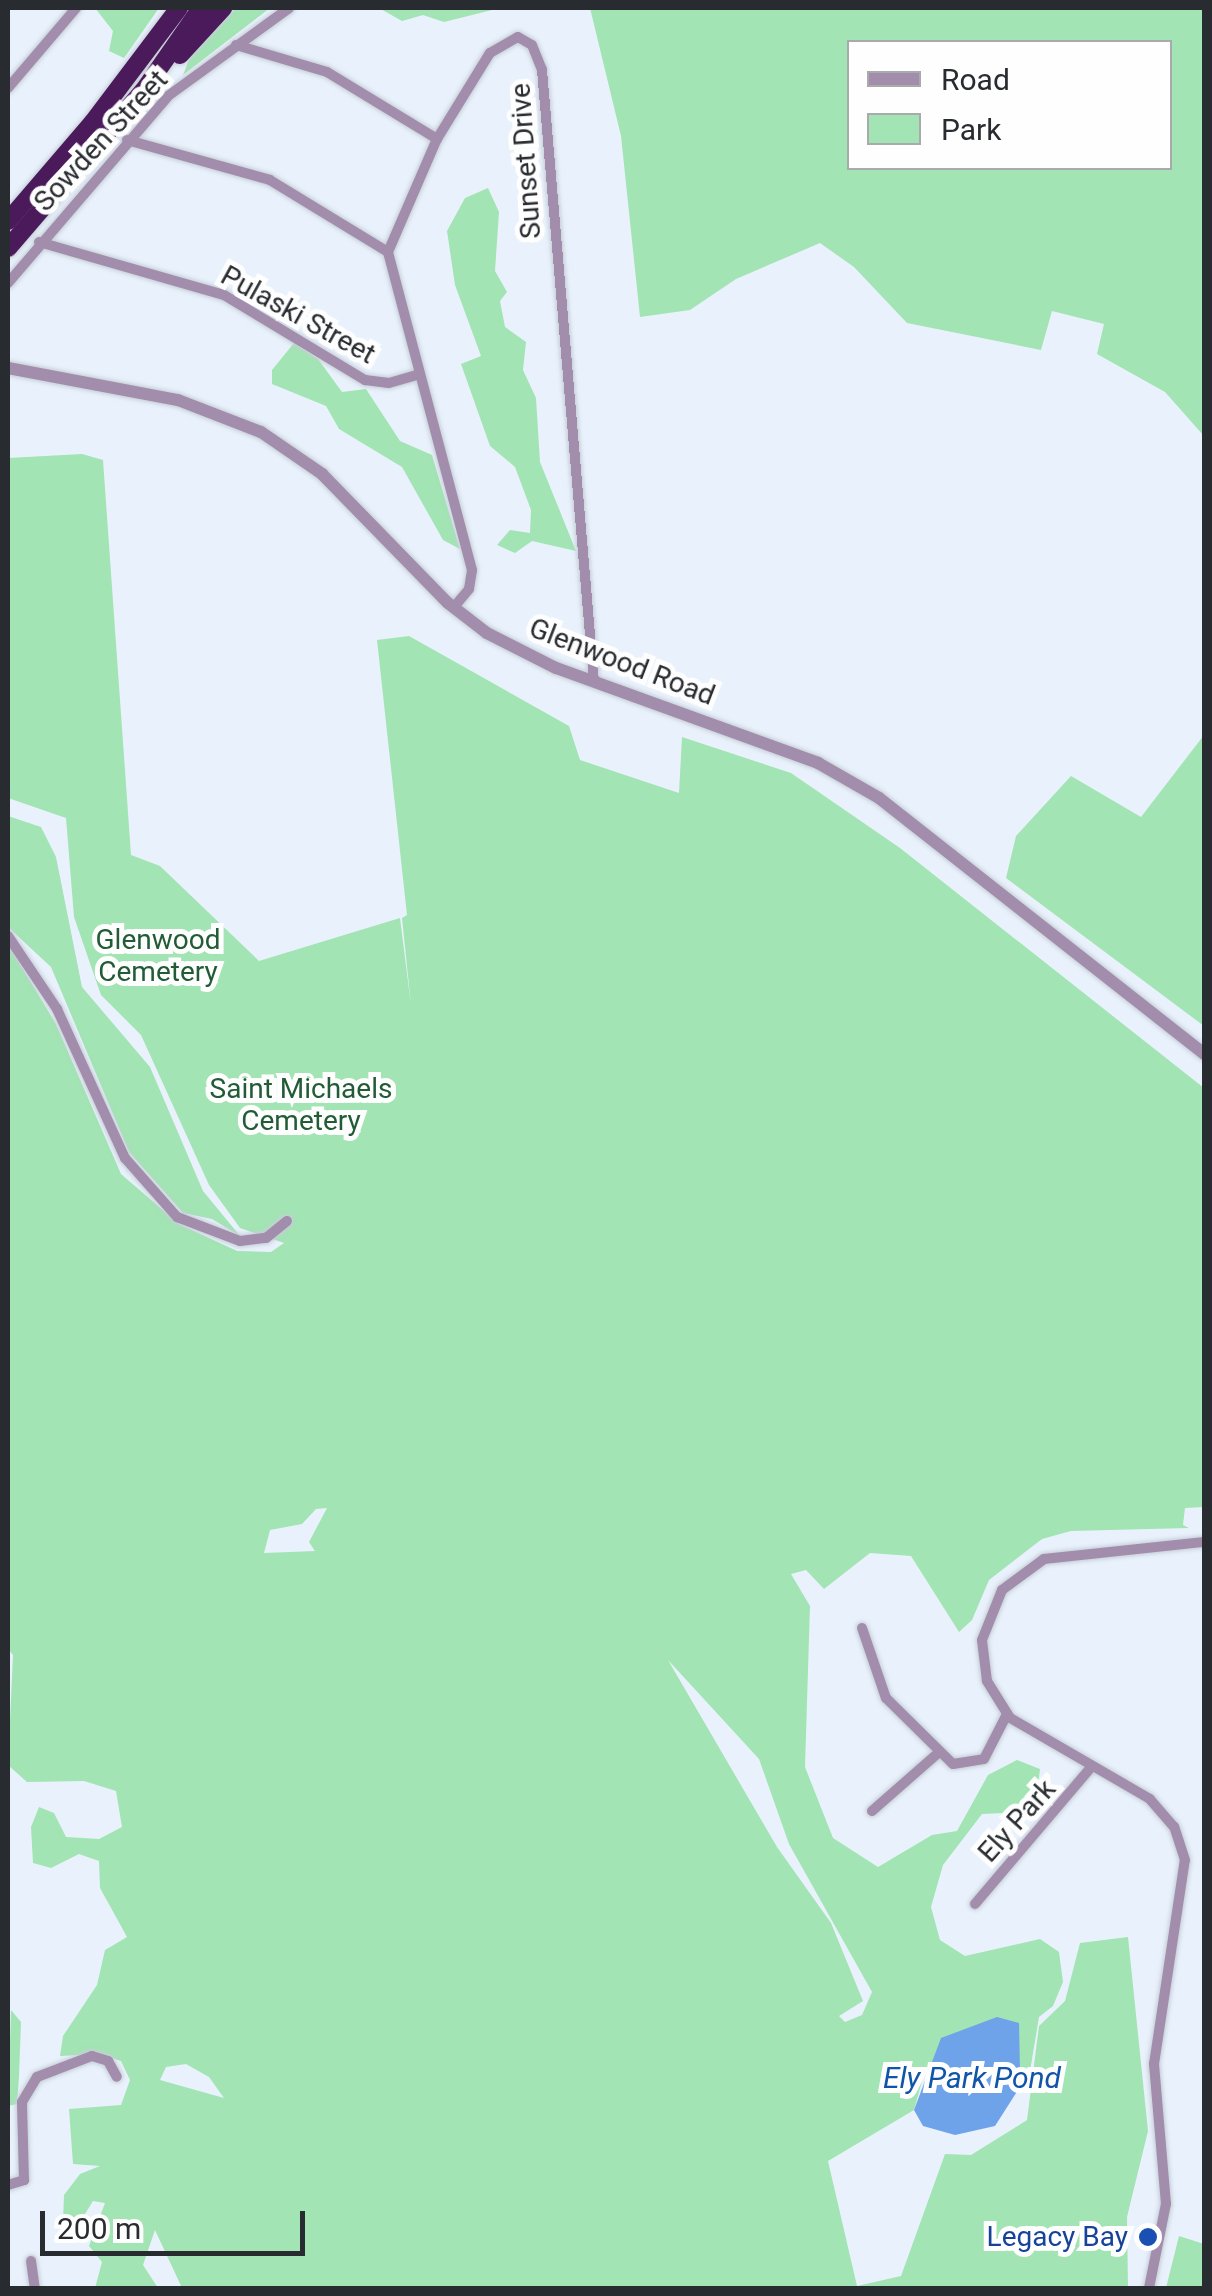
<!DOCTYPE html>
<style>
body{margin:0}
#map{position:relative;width:1212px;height:2296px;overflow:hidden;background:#e9f2fc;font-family:Roboto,sans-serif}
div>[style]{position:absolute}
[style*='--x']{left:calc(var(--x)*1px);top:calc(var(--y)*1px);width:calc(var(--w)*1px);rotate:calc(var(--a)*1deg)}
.green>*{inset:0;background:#a2e4b3}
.water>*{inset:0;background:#6fa3e9}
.roads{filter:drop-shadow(0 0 2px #c6ced7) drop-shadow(0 0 2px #c6ced7)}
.minor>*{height:10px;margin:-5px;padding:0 5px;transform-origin:5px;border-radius:5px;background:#a38dad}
.tertiary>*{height:12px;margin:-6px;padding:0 6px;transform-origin:6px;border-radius:6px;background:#a38dad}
.motorway>*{height:18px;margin:-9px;padding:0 9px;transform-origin:9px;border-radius:9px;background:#4a1a5b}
.dots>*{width:28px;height:28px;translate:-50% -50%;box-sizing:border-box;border:5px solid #fefefe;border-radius:50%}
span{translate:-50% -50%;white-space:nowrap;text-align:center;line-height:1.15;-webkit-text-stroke:10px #fefefe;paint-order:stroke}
.street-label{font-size:28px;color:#282b2f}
.park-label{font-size:28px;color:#215c36}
.transit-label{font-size:28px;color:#164399}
.right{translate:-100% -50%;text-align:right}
.water-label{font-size:30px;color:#1055a8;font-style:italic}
.frame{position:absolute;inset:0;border:10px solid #282b2f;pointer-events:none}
.legend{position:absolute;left:847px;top:40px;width:325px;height:130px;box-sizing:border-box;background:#fefefe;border:2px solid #a8aaab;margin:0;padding:12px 18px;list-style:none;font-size:30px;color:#282b2f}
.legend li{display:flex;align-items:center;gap:20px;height:50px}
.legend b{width:50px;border:2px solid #a8aaab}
.scale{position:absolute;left:40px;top:2211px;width:265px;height:45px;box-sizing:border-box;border:5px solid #282b2f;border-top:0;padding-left:12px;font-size:30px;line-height:35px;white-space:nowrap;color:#282b2f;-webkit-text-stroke:8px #fefefe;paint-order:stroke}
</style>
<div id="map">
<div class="green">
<i style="clip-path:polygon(95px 8px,159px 8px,124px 58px,109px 51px,113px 31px)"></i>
<i style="clip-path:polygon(236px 8px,270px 8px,183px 75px,191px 55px)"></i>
<i style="clip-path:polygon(379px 8px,500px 8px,444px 22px,423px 15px,402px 21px)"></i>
<i style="clip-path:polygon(evenodd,590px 8px,1204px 8px,1204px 436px,1165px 392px,1097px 354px,1104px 324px,1052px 311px,1041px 350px,907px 323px,854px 267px,820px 243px,736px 279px,690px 310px,640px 317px,621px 136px,590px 8px,850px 42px,1170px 42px,1170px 168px,850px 168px,850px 42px)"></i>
<i style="clip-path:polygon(488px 188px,499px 212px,495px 271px,507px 292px,500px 301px,505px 327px,526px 342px,523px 370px,536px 398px,540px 462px,576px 551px,532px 541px,515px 553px,497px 545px,510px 530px,530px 533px,531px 510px,515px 467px,490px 446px,461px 364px,481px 356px,455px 285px,447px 231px,465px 198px)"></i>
<i style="clip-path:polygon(294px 343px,318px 359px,342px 392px,366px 389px,400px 441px,432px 455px,460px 549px,443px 540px,402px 467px,339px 429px,326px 406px,272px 384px,272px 370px)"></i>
<i style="clip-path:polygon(evenodd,82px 454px,103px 460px,131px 855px,160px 866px,259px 961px,400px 918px,411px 1005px,402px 918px,407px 915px,377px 640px,409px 636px,569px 726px,580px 760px,679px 793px,682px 737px,791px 773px,900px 848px,1204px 1088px,1204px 1507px,1185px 1508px,1183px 1525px,1189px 1528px,1071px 1531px,1042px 1539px,989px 1580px,972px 1620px,959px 1632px,911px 1556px,870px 1553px,824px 1589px,806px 1570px,791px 1574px,810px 1606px,805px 1767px,833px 1838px,878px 1867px,932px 1835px,957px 1831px,988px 1775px,1017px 1760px,1040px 1769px,1037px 1795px,1025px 1812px,982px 1814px,943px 1865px,931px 1907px,940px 1940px,965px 1956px,1040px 1939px,1059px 1952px,1063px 1982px,1053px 2006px,1039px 2017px,1027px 2089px,1018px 2090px,1020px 2070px,924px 2074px,914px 2110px,828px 2161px,857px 2286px,901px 2276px,945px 2154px,971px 2155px,1027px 2120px,1039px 2026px,1065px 2001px,1080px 1943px,1128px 1937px,1148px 2131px,1127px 2217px,1128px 2288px,182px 2288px,155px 2230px,143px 2265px,158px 2288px,95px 2288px,102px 2262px,89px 2246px,105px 2203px,93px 2201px,80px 2222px,63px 2221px,64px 2195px,80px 2174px,100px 2166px,73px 2164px,69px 2109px,121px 2105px,130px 2080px,121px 2061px,100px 2054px,60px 2056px,63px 2036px,97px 1985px,105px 1950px,127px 1937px,100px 1888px,99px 1861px,79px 1854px,51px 1868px,33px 1863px,31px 1827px,39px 1807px,54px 1813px,66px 1837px,99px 1839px,122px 1827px,116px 1791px,84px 1781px,27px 1782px,8px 1765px,13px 1655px,8px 1649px,8px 944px,56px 1024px,121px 1174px,179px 1224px,237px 1251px,271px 1252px,284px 1243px,240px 1228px,209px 1185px,141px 1035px,101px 995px,74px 917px,66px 818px,8px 798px,8px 458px,82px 454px,327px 1508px,309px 1542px,315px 1551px,264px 1553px,270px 1530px,302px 1524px,316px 1509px,327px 1508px,82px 454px,668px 1660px,759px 1759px,789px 1844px,872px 1992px,862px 2015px,845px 2022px,839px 2016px,863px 2001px,831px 1923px,777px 1847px,668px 1660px,82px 454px,186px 2064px,209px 2077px,224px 2098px,160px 2080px,166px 2067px,186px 2064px)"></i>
<i style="clip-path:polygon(1204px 735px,1204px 1026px,1006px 878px,1016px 836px,1071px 776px,1141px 817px)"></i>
<i style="clip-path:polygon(8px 816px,41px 827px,56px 857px,82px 987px,150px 1067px,203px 1191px,240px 1236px,212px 1219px,183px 1213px,129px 1152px,51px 967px,8px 927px)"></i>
<i style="clip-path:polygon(11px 2010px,21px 2022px,19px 2077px,17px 2104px,8px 2106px)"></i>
<i style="clip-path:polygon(1179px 2236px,1204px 2244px,1204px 2288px,1166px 2288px)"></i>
</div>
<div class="water">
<i style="clip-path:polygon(997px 2017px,1019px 2023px,1020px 2070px,1018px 2090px,995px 2126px,955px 2135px,923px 2126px,914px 2110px,941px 2038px)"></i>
</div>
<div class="roads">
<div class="minor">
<i style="--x:236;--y:45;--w:95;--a:16.5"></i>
<i style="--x:327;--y:72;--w:129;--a:31.3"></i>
<i style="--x:8;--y:88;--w:105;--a:-49.6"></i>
<i style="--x:127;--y:140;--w:148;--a:15.6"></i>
<i style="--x:270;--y:180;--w:138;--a:31.4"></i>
<i style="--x:39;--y:242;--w:192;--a:16"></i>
<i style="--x:224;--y:295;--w:165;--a:31.1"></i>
<i style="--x:365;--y:380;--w:24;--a:7"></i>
<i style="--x:389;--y:383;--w:32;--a:-16"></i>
<i style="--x:8;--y:283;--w:246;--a:-49.4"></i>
<i style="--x:168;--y:96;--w:150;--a:-36"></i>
<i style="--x:454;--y:607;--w:23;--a:-50"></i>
<i style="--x:469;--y:589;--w:19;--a:-81"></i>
<i style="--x:472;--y:570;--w:329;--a:-104.8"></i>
<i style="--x:388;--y:252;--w:123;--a:-66.6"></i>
<i style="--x:437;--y:139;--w:101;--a:-58.4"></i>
<i style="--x:490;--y:53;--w:32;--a:-30"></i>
<i style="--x:518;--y:37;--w:16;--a:30"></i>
<i style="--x:532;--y:45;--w:27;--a:68"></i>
<i style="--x:542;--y:70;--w:613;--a:85.14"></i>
<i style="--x:8;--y:936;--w:88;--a:56.1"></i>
<i style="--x:57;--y:1009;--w:164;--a:65.5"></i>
<i style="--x:125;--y:1158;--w:79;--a:48.6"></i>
<i style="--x:177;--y:1217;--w:67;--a:20.9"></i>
<i style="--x:240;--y:1241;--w:26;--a:-7"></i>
<i style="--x:266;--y:1238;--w:27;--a:-39"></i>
<i style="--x:862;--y:1628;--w:74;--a:71.1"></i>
<i style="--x:886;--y:1698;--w:94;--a:44.6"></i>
<i style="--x:953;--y:1764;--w:31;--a:-9"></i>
<i style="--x:984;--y:1759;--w:51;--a:-62.9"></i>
<i style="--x:872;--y:1811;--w:86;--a:-41.2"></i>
<i style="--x:975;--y:1904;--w:180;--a:-49.7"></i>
<i style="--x:8;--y:2185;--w:17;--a:-17"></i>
<i style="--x:24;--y:2180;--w:78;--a:-91.5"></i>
<i style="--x:22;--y:2102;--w:29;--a:-59"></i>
<i style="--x:37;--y:2077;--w:59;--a:-20.9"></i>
<i style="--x:92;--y:2056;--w:17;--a:17"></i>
<i style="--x:108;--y:2061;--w:18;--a:61"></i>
<i style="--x:31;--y:2261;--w:27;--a:82"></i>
<i style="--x:1149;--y:2288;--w:86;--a:-78.6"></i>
<i style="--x:1166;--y:2204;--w:141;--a:-94.9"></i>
<i style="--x:1154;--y:2064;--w:206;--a:-81.4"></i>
<i style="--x:1185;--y:1860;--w:35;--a:-108"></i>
<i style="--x:1174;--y:1827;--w:37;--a:-131"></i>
<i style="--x:1150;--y:1799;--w:162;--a:-149.9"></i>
<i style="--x:1010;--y:1718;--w:44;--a:-121.9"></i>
<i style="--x:987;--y:1681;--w:41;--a:-97"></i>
<i style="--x:982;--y:1640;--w:54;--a:-68.2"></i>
<i style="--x:1002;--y:1590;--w:52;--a:-36.4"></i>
<i style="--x:1044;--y:1559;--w:161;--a:-6.1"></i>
</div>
<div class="tertiary">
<i style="--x:8;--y:368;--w:173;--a:10.7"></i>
<i style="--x:178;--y:400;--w:89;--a:21.1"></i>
<i style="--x:261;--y:432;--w:74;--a:34.5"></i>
<i style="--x:322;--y:474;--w:180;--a:45.7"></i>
<i style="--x:448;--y:603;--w:49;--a:37.6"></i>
<i style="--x:487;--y:633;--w:77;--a:26.9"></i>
<i style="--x:556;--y:668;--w:279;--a:19.9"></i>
<i style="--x:818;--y:763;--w:70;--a:29.8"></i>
<i style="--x:879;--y:798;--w:414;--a:38.2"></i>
</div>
<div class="motorway">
<i style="--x:180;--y:55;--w:64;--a:-47.5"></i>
<i style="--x:8;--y:221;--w:130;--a:-49.4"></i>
<i style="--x:93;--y:122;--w:143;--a:-53"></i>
<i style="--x:8;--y:248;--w:208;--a:-49.3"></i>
<i style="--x:144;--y:90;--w:100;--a:-55.2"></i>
</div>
</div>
<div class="dots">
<i style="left:1148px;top:2237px;background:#1a4fb4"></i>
</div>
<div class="street-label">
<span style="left:101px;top:141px;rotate:-47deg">Sowden Street</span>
<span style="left:526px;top:161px;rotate:-94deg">Sunset Drive</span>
<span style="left:298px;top:315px;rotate:29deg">Pulaski Street</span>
<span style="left:622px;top:662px;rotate:21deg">Glenwood Road</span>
<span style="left:1017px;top:1821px;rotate:-48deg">Ely Park</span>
</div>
<div class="park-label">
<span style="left:158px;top:956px">Glenwood<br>Cemetery</span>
<span style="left:301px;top:1105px">Saint Michaels<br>Cemetery</span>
</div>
<div class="transit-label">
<span class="right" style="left:1128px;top:2237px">Legacy Bay</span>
</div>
<div class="water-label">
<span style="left:972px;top:2078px">Ely Park Pond</span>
</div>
<div class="frame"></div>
<ul class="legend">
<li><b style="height:12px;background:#a38dad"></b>Road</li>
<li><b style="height:28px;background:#a2e4b3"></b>Park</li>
</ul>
<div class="scale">200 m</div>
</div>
